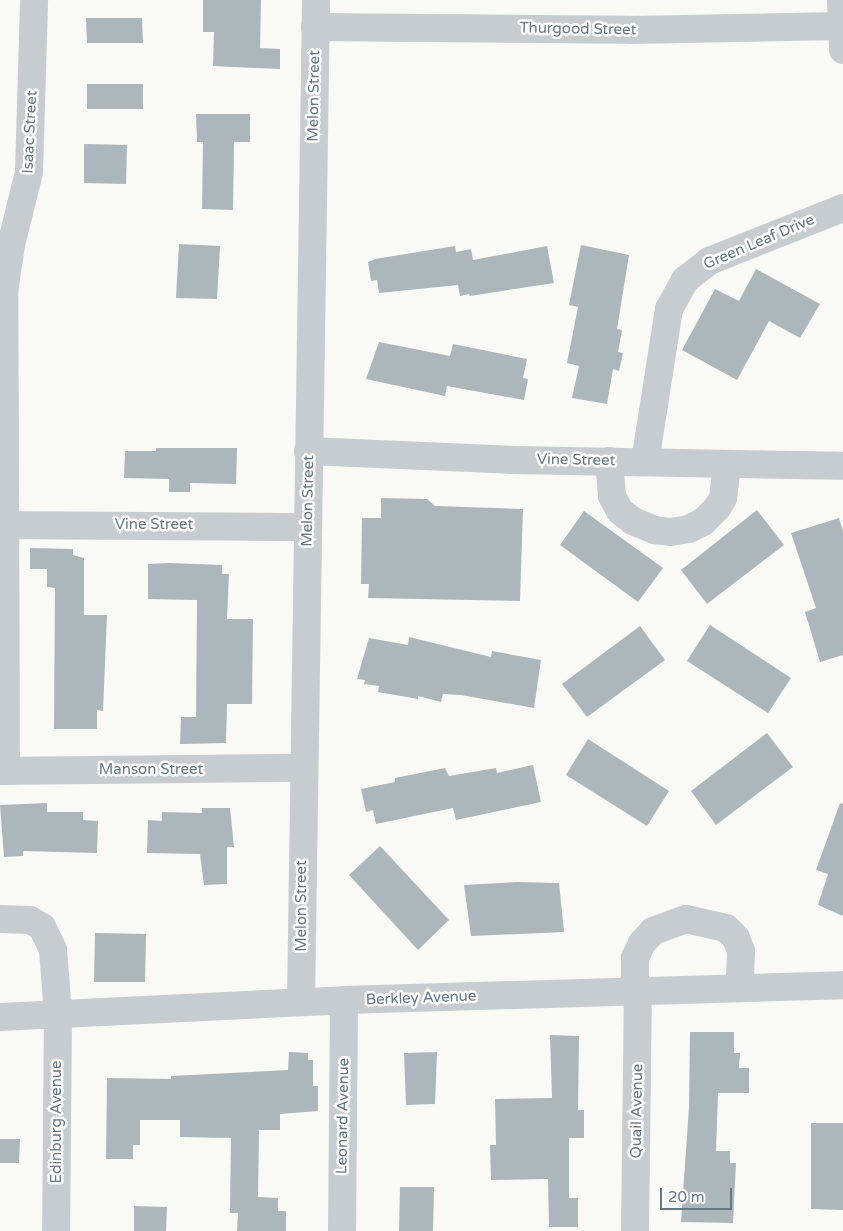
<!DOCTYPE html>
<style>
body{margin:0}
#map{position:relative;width:843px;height:1231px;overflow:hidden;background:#f9f9f6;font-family:"Varela Round",sans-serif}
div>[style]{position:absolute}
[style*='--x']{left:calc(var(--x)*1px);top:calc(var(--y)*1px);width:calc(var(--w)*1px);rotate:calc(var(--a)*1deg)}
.building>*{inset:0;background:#acb7bc}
.minor>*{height:28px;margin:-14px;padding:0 14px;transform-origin:14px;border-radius:14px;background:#c6cccf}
span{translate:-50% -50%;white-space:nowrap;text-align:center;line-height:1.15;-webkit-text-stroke:5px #fff;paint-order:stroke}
.street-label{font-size:15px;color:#617784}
.scale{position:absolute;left:660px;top:1188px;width:72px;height:22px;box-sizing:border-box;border:2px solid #617784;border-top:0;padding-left:6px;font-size:15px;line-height:18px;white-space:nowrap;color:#617784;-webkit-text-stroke:4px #fff;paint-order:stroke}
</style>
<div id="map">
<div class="building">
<i style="clip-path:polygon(203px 0,261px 0,260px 48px,280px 49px,280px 69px,213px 66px,214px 32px,203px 32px)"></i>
<i style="clip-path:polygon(86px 18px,142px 18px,143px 43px,87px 43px)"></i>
<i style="clip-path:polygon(87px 84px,143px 84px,143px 109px,87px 109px)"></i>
<i style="clip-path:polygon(196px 114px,250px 114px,250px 142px,234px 142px,233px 210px,202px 209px,203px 142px,197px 142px)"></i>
<i style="clip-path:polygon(84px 144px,127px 145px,126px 184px,84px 183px)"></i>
<i style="clip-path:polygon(179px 244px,220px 246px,217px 299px,176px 298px)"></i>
<i style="clip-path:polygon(581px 245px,629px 255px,617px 329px,622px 330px,618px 352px,623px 353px,619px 371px,613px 369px,607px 404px,572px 398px,579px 366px,567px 363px,578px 307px,569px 305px)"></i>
<i style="clip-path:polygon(455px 246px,456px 252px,471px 249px,473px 260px,547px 246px,554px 283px,470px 296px,469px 294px,460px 296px,458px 285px,379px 293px,377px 280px,371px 281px,368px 262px,375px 259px)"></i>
<i style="clip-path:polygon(756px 269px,820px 304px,800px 338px,769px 321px,737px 380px,682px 350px,715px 289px,739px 301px)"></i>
<i style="clip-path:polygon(379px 342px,450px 356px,453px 344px,527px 359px,523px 378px,528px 379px,524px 400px,447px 386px,445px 396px,366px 379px)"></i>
<i style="clip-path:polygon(156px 448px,237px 448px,236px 484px,190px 483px,190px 492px,169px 492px,169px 479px,124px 478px,125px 451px,156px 451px)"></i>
<i style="clip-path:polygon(381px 498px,427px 499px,435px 506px,523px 509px,520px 601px,368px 598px,369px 584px,361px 584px,362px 518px,381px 518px)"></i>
<i style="clip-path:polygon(757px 510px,784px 545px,707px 604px,681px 570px)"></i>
<i style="clip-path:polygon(584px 511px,663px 568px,638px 602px,560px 545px)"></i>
<i style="clip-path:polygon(839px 518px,843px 531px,843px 655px,820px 662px,805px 612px,816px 608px,791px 533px)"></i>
<i style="clip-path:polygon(30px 548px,73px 549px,73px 555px,84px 558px,84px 615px,107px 615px,103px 711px,97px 710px,97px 729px,54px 729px,55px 588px,47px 587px,47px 569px,30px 569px)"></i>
<i style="clip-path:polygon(169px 563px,222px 565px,222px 574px,229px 574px,227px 619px,253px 619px,252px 704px,227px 704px,226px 743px,180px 744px,181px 717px,196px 717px,197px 600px,148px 599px,148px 564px)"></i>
<i style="clip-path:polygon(710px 625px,791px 678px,768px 713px,687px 661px)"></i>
<i style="clip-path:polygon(640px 626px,665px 660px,587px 717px,562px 684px)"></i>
<i style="clip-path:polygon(409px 637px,491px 657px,492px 651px,541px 660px,534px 708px,461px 695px,443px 694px,441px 702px,418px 696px,418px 699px,378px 692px,379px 686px,364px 684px,365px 680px,357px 679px,369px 638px,408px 645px)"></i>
<i style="clip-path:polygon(767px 733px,793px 767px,716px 825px,691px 791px)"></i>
<i style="clip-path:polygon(588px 739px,669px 791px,647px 826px,566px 775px)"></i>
<i style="clip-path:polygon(533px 765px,541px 802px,456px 820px,453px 808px,376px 824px,373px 810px,366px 812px,361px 789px,395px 782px,395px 778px,445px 768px,449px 776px,496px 768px,497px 773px)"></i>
<i style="clip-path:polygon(47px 803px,47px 812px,83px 812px,83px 820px,98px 821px,97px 853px,23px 851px,23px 856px,4px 857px,0 805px)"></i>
<i style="clip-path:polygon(840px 803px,843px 804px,843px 916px,818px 905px,828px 874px,816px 870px)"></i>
<i style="clip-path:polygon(202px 808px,230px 808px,234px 847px,227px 847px,227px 884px,204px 885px,200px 854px,147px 853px,148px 820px,162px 821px,162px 812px,202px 813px)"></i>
<i style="clip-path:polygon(380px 846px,449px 920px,418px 950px,349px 875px)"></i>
<i style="clip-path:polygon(517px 882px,559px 883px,564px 932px,471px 936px,464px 885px)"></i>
<i style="clip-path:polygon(95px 933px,146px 934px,145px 982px,94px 982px)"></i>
<i style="clip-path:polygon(690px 1032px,734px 1032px,734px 1053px,740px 1053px,739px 1068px,749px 1068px,749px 1093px,718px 1093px,716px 1151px,730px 1151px,730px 1163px,736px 1163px,733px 1223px,681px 1222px,689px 1107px)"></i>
<i style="clip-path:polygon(550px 1035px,579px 1036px,578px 1110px,584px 1110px,584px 1138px,569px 1138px,569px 1198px,578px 1198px,578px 1227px,549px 1227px,548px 1179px,491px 1180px,490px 1145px,496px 1145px,495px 1099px,552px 1098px)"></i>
<i style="clip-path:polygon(289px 1052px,308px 1053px,308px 1060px,313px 1060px,313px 1086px,318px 1086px,318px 1111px,280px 1114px,280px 1130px,259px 1130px,258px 1197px,278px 1198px,278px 1211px,286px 1211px,286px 1231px,237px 1231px,238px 1213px,230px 1213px,231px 1138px,180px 1137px,180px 1120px,140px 1120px,140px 1145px,133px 1145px,133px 1159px,106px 1159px,107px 1078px,171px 1079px,171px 1076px,288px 1070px)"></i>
<i style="clip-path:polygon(437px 1052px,435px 1104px,406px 1105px,404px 1053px)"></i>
<i style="clip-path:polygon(811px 1123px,843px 1123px,843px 1210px,811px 1209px)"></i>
<i style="clip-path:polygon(0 1139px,20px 1139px,19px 1163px,0 1163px)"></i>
<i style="clip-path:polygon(400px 1187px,434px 1187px,433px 1231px,399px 1231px)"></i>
<i style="clip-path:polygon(134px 1206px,167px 1207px,166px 1231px,134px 1231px)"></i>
</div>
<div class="minor">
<i style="--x:841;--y:0;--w:50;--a:87.7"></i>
<i style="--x:315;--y:27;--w:315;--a:0.5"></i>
<i style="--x:630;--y:30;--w:211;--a:-1.1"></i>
<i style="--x:308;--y:451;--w:203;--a:2.5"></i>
<i style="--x:511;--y:460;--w:332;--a:1"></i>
<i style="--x:609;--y:461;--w:35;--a:85"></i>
<i style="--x:612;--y:496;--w:17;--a:62"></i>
<i style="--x:620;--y:511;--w:16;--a:38"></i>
<i style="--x:633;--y:521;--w:23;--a:23"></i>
<i style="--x:654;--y:530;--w:16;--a:7"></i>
<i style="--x:670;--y:532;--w:19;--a:-9"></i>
<i style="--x:689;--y:529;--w:16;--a:-27"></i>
<i style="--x:703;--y:522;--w:20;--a:-45"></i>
<i style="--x:717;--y:508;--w:12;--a:-59"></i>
<i style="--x:723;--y:498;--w:33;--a:-83"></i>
<i style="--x:645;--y:462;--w:155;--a:-81.1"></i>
<i style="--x:669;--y:309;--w:33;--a:-61"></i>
<i style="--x:685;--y:280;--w:31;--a:-38"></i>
<i style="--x:709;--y:261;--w:144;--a:-21.6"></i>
<i style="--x:0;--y:525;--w:308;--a:0.4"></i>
<i style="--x:0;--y:771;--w:302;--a:-0.6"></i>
<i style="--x:6;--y:771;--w:479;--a:-90.2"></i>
<i style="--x:4;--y:292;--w:48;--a:-81.5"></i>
<i style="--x:11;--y:245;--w:75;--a:-76.1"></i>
<i style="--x:29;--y:172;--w:172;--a:-88.3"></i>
<i style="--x:0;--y:919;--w:30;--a:2"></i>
<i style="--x:30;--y:920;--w:14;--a:30"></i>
<i style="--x:42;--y:927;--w:25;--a:64"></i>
<i style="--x:53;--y:950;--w:64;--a:85.5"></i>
<i style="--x:58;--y:1014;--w:217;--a:90.5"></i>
<i style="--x:635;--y:992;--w:34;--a:-90"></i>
<i style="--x:635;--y:958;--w:17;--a:-65"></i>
<i style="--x:642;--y:943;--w:16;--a:-47"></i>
<i style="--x:653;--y:931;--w:35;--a:-20"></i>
<i style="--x:686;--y:919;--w:41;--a:12.7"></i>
<i style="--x:726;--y:928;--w:14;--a:45"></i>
<i style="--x:736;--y:938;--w:14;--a:69"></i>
<i style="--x:741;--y:951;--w:37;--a:92"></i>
<i style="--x:301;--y:1002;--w:1002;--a:-89.14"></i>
<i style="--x:0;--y:1017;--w:344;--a:-2.8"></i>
<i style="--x:344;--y:1000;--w:499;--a:-1.7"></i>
<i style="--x:342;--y:1231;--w:231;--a:-89.5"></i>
<i style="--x:635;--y:1231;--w:239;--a:-89.3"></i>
</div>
<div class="street-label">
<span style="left:578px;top:29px;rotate:1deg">Thurgood Street</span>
<span style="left:314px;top:96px;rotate:-89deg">Melon Street</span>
<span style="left:30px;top:132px;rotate:-87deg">Isaac Street</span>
<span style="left:759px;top:242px;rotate:-23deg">Green Leaf Drive</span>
<span style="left:576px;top:460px;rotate:1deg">Vine Street</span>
<span style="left:308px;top:501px;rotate:-89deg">Melon Street</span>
<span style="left:154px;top:525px">Vine Street</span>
<span style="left:151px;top:770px">Manson Street</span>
<span style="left:302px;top:906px;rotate:-90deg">Melon Street</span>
<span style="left:421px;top:998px;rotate:-2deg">Berkley Avenue</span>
<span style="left:637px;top:1111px;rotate:-89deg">Quail Avenue</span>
<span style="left:343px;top:1116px;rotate:-89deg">Leonard Avenue</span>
<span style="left:57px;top:1122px;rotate:-90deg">Edinburg Avenue</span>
</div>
<div class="scale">20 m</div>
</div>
